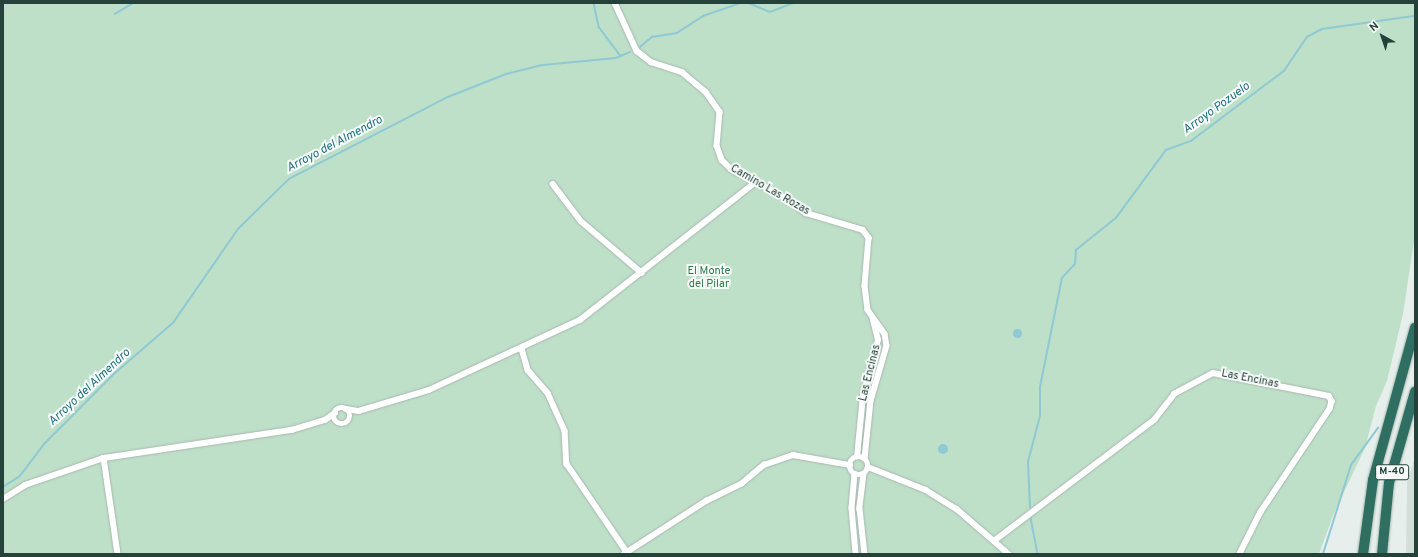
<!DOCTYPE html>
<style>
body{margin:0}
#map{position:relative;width:1418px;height:557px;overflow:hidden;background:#e6efeb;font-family:Overpass,sans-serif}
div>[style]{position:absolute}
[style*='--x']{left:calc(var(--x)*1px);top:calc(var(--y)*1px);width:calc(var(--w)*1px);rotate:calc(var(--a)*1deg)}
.built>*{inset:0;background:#d4dfda}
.green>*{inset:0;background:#bfe0c8}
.water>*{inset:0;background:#8ec9d4}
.round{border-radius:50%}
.stream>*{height:1.5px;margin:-0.75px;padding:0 0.75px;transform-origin:0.75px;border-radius:0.75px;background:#8ec9d4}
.roads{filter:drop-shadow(0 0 1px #a8b8b2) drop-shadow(0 0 1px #a8b8b2)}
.street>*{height:5.5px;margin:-2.75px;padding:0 2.75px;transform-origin:2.75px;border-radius:2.75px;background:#fff}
.street>.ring{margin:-2.75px;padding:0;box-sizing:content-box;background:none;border:5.5px solid #fff;border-radius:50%}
.highway>*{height:10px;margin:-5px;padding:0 5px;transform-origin:5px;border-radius:5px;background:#2f6f62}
span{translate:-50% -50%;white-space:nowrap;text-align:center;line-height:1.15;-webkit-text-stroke:4px #f7fbf9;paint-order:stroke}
.shield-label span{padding:1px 3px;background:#f7fbf9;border:1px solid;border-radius:3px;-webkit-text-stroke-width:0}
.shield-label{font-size:10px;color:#24423a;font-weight:700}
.street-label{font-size:11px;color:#24423a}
.park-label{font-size:11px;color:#2d7a4b}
.water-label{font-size:12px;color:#1c6f80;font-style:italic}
.frame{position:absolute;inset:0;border:4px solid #24423a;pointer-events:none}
.north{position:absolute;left:1362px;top:16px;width:40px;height:40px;-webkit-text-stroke:3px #f7fbf9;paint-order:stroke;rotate:320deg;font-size:11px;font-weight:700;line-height:16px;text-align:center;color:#24423a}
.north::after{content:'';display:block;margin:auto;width:14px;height:18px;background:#24423a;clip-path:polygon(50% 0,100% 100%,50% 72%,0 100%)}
</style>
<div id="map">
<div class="built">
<i style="clip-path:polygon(1415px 458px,1415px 554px,1406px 554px,1407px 481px)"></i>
</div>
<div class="green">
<i style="clip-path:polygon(3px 3px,1415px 3px,1415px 234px,1403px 314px,1387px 381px,1376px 406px,1365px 448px,1334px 513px,1319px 554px,3px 554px)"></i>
</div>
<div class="water">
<i class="round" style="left:1012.5px;top:328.5px;width:9px;height:9px"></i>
<i class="round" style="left:938px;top:444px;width:10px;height:10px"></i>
</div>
<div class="stream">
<i style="--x:594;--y:3;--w:25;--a:78"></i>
<i style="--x:599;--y:27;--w:36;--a:53"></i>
<i style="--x:749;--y:3;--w:23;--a:23"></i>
<i style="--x:770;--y:12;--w:25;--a:-21"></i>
<i style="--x:115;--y:14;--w:21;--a:-31"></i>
<i style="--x:640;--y:47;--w:16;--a:-40"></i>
<i style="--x:652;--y:37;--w:25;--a:-9"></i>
<i style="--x:677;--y:33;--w:31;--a:-33"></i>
<i style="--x:703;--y:16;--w:39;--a:-19"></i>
<i style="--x:3;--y:487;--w:20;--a:-33"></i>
<i style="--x:20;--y:476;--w:41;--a:-52.9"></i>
<i style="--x:45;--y:443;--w:99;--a:-45"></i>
<i style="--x:115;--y:373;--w:77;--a:-40.8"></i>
<i style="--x:173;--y:323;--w:114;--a:-55.3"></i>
<i style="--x:238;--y:229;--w:71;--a:-44.4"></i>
<i style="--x:289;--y:179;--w:179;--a:-27.3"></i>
<i style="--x:448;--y:97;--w:62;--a:-21.6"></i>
<i style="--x:506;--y:74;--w:38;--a:-14"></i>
<i style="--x:543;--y:65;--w:73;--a:-5.5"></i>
<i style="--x:616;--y:58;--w:15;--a:-23"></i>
<i style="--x:1030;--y:508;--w:46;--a:-92.5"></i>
<i style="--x:1028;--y:462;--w:48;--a:-75.4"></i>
<i style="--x:1040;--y:416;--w:29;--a:-90"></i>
<i style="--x:1040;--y:387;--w:111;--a:-78.6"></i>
<i style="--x:1062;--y:278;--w:19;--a:-47"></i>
<i style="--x:1075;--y:264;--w:14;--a:-86"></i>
<i style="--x:1076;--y:250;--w:51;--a:-38.7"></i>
<i style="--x:1116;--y:218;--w:84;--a:-53.7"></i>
<i style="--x:1166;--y:150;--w:27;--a:-20"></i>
<i style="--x:1191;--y:141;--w:116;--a:-37"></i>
<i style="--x:1284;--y:71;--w:41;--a:-55.9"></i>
<i style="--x:1307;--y:37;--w:17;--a:-28"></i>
<i style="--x:1322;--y:29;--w:94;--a:-8"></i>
<i style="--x:1031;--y:518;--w:37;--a:79"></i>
<i style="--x:1323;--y:554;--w:93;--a:-72.5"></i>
<i style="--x:1351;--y:465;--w:46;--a:-53.9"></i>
</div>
<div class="roads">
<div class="street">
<i style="--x:615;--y:3;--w:53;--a:65.4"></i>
<i style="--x:637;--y:51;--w:18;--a:38"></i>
<i style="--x:651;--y:62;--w:33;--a:18"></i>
<i style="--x:682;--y:72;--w:31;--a:40"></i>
<i style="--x:706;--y:92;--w:24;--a:55"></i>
<i style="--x:720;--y:112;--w:34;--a:95"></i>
<i style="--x:717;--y:146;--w:15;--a:70"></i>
<i style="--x:722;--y:160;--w:13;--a:45"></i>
<i style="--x:731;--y:169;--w:64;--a:27.8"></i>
<i style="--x:788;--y:199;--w:23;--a:38"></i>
<i style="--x:806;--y:213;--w:59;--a:16.6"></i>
<i style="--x:863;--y:230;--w:10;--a:53"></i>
<i style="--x:869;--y:238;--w:48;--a:94.8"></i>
<i style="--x:865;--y:286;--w:24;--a:83"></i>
<i style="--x:868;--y:310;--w:29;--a:55"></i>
<i style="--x:885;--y:334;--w:12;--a:81"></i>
<i style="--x:887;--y:346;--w:57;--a:106.2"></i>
<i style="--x:871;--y:401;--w:58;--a:95.9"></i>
<i style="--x:553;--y:184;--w:46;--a:52.9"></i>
<i style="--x:581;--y:221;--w:80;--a:40.4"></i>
<i style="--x:522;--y:349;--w:22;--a:74"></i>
<i style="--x:528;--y:370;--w:30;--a:49"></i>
<i style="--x:548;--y:393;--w:42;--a:65.9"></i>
<i style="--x:565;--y:431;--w:33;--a:87"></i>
<i style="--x:567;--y:464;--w:107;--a:55.7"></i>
<i class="ring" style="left:334px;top:408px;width:10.5px;height:10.5px"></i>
<i style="--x:346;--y:409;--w:13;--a:9"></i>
<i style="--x:359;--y:411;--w:73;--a:-16.7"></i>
<i style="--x:429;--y:390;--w:166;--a:-24.9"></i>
<i style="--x:580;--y:320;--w:224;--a:-38.1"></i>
<i style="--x:857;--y:457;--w:61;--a:-84.4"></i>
<i style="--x:863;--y:396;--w:58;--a:-75"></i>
<i style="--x:878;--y:340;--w:21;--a:-104"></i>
<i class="ring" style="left:850px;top:457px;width:12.5px;height:12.5px"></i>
<i style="--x:104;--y:458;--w:97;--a:81.7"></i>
<i style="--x:868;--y:467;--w:62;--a:21.6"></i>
<i style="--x:926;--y:490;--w:36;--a:32"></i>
<i style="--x:957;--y:509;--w:69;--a:40.9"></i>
<i style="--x:855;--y:474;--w:34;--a:95"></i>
<i style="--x:852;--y:508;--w:46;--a:85"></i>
<i style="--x:864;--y:474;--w:35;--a:97"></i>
<i style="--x:860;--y:509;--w:45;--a:83.7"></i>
<i style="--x:3;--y:499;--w:26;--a:-32"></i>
<i style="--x:25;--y:485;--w:83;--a:-18.9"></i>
<i style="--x:104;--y:458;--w:190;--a:-8.5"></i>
<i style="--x:292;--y:430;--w:34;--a:-17"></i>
<i style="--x:325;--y:420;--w:12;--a:-35"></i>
<i style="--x:994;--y:541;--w:201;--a:-37.1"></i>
<i style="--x:1154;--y:420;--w:33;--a:-52"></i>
<i style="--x:1174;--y:394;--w:44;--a:-28.3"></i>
<i style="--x:1213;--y:373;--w:118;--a:11.2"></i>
<i style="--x:1329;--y:396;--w:6;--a:59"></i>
<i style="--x:1332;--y:401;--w:8;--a:104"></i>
<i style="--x:1330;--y:409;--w:124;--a:123.8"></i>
<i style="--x:1261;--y:512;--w:47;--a:116.6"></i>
<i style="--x:624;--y:554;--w:98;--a:-32.9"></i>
<i style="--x:706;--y:501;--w:39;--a:-26"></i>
<i style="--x:741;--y:484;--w:30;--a:-40"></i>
<i style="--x:764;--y:465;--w:31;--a:-19"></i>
<i style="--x:793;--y:455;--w:58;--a:10"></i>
</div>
<div class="highway">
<i style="--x:1363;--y:554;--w:75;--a:-82.3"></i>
<i style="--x:1373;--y:480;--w:158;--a:-74.6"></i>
<i style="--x:1382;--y:554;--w:71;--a:-84.4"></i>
<i style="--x:1389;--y:483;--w:95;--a:-74.1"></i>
</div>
</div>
<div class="shield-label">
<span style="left:1392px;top:472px">M-40</span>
</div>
<div class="street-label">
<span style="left:770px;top:190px;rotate:30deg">Camino Las Rozas</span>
<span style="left:870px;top:373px;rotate:-76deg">Las Encinas</span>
<span style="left:1250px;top:379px;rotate:11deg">Las Encinas</span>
</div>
<div class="park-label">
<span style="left:709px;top:278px">El Monte<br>del Pilar</span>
</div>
<div class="water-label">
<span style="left:1217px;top:109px;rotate:-36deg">Arroyo Pozuelo</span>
<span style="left:335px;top:145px;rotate:-28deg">Arroyo del Almendro</span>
<span style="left:90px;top:388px;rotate:-43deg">Arroyo del Almendro</span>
</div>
<div class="frame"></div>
<div class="north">N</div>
</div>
